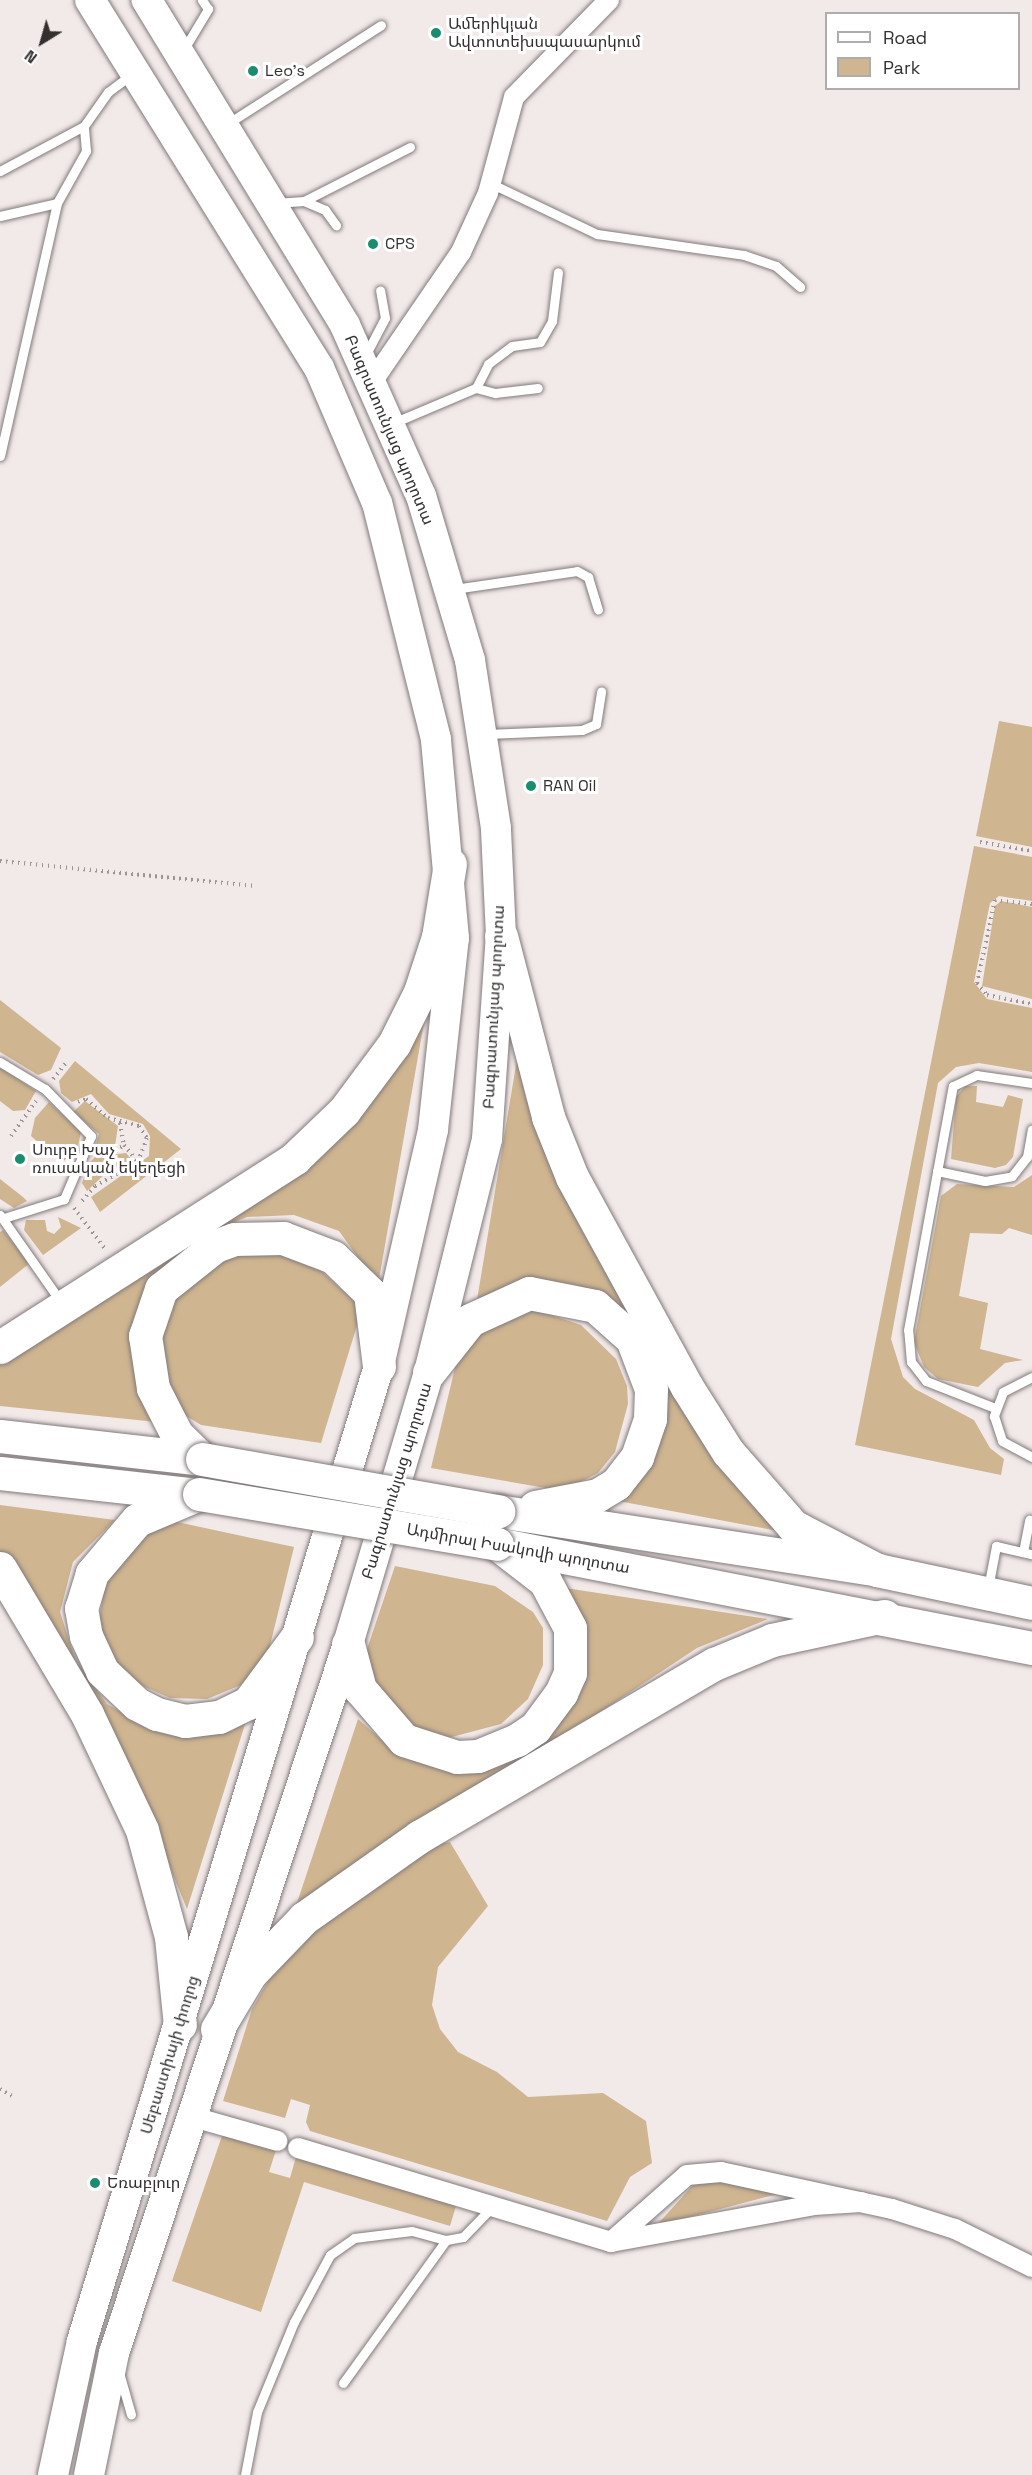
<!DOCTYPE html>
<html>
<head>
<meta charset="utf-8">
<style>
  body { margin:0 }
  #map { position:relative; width:1032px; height:2475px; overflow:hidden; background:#f2e9e9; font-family:"Space Grotesk","Noto Sans Armenian",sans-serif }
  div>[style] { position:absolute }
  .green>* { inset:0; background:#cfb590 }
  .path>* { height:4px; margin-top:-2px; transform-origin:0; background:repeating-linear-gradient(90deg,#9a9494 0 1.5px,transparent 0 6px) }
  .roads { filter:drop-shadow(0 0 2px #817a7a) drop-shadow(0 0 2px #817a7a) }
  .service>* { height:9px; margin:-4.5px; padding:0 4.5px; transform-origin:4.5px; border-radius:4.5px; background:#fff }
  .minor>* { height:20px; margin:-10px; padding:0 10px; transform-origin:10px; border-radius:10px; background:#fff }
  .primary>* { height:30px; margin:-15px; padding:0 15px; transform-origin:15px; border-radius:15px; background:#fff }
  .trunk>* { height:33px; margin:-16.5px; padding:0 16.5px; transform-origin:16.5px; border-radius:16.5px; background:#fff }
  .bridges { filter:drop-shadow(0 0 2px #817a7a) drop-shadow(0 0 2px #817a7a) }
  .trunk-bridge>* { height:33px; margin:-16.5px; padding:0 16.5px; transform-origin:16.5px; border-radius:16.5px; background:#fff }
  .dots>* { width:16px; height:16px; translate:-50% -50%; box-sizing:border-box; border:3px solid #fff; border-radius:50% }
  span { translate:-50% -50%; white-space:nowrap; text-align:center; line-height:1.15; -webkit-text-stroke:6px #fff; paint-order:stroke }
  .poi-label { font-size:16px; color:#343030 }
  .left { translate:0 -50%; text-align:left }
  .street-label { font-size:16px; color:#343030 }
  .legend { position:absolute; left:825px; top:12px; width:195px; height:78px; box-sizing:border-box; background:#fff; border:2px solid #aeacac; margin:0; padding:8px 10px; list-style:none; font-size:18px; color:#343030 }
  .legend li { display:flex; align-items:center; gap:12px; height:30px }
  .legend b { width:30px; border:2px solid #aeacac }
  .north { position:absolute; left:12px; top:12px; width:60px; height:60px; -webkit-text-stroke:4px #fff; paint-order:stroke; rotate:217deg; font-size:16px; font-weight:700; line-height:24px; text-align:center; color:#343030 }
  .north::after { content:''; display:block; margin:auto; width:21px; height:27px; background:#343030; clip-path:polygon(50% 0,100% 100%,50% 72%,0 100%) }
</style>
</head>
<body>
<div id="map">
  <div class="green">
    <i style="clip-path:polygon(999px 721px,1032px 727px,1032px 847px,976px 836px)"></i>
    <i style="clip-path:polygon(974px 846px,1032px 857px,1032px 901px,999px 896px,990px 903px,974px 982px,987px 999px,1032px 1008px,1032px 1072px,979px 1063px,956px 1067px,938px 1083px,891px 1339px,903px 1377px,915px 1389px,974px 1420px,990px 1448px,1004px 1459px,1001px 1475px,855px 1445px)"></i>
    <i style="clip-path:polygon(1001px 901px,1032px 907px,1032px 999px,982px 986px,995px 906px)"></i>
    <i style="clip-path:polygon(0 1000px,61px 1048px,51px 1070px,38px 1075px,0 1052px)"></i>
    <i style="clip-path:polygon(426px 1011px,378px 1285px,339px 1231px,294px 1215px,247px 1217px,225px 1226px,153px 1280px,157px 1422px,0 1406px,0 1359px,366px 1107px,395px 1072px)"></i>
    <i style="clip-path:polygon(521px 1035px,537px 1116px,794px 1534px,613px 1500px,658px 1437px,595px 1294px,576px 1285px,536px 1280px,477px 1300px)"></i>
    <i style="clip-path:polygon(75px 1061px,181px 1149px,100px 1212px,91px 1197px,149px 1156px,150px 1136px,143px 1124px,109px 1114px,91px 1094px,72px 1102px,61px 1093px,59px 1081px)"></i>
    <i style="clip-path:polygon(0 1067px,36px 1091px,25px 1110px,13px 1111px,0 1101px)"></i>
    <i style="clip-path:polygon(965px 1086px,977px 1086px,976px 1102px,1003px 1107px,1008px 1095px,1023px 1099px,1013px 1157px,1006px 1165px,995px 1168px,951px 1159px,956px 1097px)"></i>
    <i style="clip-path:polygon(85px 1101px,118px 1126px,115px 1146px,95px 1148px,99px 1134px,73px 1112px)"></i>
    <i style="clip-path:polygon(49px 1102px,81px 1132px,78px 1146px,62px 1163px,31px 1136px,35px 1118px)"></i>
    <i style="clip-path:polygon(126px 1153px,132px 1160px,110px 1169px,87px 1191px,82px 1183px,89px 1163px,95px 1157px)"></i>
    <i style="clip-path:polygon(1032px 1175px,1032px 1235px,1009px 1228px,1002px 1234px,970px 1233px,959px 1296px,988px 1303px,980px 1349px,1023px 1360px,1005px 1363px,978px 1387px,938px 1379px,924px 1367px,914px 1342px,941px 1196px,957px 1184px,1014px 1187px)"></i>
    <i style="clip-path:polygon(0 1179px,23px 1197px,27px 1201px,14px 1208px,0 1199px)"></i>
    <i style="clip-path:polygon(58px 1217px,81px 1228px,43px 1255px,24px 1230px,26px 1220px,45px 1220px,47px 1231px,54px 1234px,61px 1227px)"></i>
    <i style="clip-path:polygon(3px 1230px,30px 1263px,0 1287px,0 1232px)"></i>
    <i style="clip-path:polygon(256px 1248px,314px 1264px,362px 1309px,321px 1443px,201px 1425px,183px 1414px,164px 1379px,160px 1338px,172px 1299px,199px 1269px)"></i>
    <i style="clip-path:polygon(536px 1310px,581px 1325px,616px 1359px,627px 1386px,628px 1404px,615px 1452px,598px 1473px,563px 1491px,431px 1468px,460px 1347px,507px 1313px)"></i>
    <i style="clip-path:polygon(0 1505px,115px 1520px,73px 1562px,60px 1612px,76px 1662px,107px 1704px,140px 1723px,207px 1734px,232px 1731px,246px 1721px,187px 1909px,131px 1772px,0 1554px)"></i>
    <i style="clip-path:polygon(177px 1522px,294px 1547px,268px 1654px,241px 1685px,207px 1699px,170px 1698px,136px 1683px,111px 1655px,99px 1621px,108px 1567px,158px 1524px)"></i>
    <i style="clip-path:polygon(395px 1566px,495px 1586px,533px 1612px,543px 1628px,543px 1665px,528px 1699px,501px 1724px,448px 1738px,412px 1728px,383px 1706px,364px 1658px)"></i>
    <i style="clip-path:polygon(559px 1587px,768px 1619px,697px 1648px,293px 1915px,358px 1719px,401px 1757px,443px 1770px,470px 1769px,553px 1726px)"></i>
    <i style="clip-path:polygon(450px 1842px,488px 1906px,438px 1967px,432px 2005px,440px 2029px,458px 2052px,497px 2072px,528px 2097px,603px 2093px,646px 2121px,652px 2163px,630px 2177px,607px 2221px,310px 2131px,306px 2122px,310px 2105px,291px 2099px,285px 2118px,223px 2101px,252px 2009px,271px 1976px,305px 1937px,437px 1844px)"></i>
    <i style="clip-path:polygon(223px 2133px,276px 2150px,269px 2172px,290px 2178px,296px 2157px,456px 2206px,450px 2226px,304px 2182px,261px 2312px,172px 2281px)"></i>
    <i style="clip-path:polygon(722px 2180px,781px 2193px,656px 2226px,695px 2183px)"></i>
  </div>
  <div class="path">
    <i style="left:980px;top:842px;width:53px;rotate:9.8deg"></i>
    <i style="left:0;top:861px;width:256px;rotate:5.6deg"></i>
    <i style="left:1032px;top:904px;width:37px;rotate:-174deg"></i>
    <i style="left:995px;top:900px;width:85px;rotate:102.2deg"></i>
    <i style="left:977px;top:983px;width:16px;rotate:50deg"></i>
    <i style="left:987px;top:995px;width:46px;rotate:11.3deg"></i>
    <i style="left:53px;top:1079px;width:21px;rotate:-51deg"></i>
    <i style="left:78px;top:1102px;width:9px;rotate:-21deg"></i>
    <i style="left:86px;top:1099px;width:29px;rotate:41deg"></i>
    <i style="left:108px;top:1118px;width:32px;rotate:14deg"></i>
    <i style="left:139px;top:1126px;width:14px;rotate:56deg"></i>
    <i style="left:147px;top:1138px;width:26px;rotate:111deg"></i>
    <i style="left:138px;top:1162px;width:49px;rotate:150.8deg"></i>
    <i style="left:95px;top:1186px;width:23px;rotate:131deg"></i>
    <i style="left:120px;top:1123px;width:22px;rotate:80deg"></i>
    <i style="left:124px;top:1145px;width:22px;rotate:51deg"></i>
    <i style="left:11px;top:1136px;width:43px;rotate:-54.5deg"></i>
    <i style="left:98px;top:1155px;width:13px"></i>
    <i style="left:111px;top:1155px;width:16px;rotate:-38deg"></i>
    <i style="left:74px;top:1208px;width:53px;rotate:52.7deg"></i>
    <i style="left:0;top:2089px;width:16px;rotate:30deg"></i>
  </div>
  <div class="roads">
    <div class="service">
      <i style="left:184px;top:49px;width:47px;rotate:-59deg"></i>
      <i style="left:208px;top:9px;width:11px;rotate:-124deg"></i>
      <i style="left:227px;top:124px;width:183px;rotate:-32.7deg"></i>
      <i style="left:0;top:171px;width:95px;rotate:-28.2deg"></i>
      <i style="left:490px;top:183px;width:119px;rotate:25.5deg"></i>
      <i style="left:597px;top:234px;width:148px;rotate:8.1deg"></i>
      <i style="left:744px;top:255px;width:34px;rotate:19deg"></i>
      <i style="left:776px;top:266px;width:32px;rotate:41deg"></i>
      <i style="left:304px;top:201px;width:119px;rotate:-27deg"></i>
      <i style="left:275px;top:203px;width:29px;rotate:-4deg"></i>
      <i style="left:304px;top:201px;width:23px;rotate:23deg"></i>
      <i style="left:325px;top:210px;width:19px;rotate:54deg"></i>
      <i style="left:0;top:216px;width:58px;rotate:-12.8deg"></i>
      <i style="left:365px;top:356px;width:43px;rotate:-62.2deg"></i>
      <i style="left:385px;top:318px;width:28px;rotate:-100deg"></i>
      <i style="left:476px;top:388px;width:20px;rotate:15deg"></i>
      <i style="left:495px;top:393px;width:43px;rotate:-6.6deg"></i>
      <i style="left:393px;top:423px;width:90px;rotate:-22.9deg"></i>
      <i style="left:476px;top:388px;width:27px;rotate:-63deg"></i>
      <i style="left:488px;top:364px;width:30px;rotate:-37deg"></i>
      <i style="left:512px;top:346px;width:28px;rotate:-8deg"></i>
      <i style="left:540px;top:342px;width:24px;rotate:-60deg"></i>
      <i style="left:552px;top:321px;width:49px;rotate:-83deg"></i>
      <i style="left:0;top:456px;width:259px;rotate:-77.3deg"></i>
      <i style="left:57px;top:203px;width:60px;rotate:-60.9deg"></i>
      <i style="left:86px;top:151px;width:25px;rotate:-95deg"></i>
      <i style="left:84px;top:126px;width:42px;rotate:-54.8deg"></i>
      <i style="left:108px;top:92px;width:31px;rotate:-37deg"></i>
      <i style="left:454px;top:589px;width:124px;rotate:-8.3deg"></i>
      <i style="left:577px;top:571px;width:13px;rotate:29deg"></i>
      <i style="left:588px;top:577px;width:34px;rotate:73deg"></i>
      <i style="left:487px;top:734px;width:95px;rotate:-2.4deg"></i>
      <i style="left:582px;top:730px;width:15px;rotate:-23deg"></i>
      <i style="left:596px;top:724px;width:33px;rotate:-81deg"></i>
      <i style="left:0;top:1062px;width:52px;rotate:31deg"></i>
      <i style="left:45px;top:1089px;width:66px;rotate:45.6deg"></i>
      <i style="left:91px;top:1136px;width:69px;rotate:113.2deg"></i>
      <i style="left:64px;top:1199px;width:63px;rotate:162.4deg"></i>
      <i style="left:937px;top:1171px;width:49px;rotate:11.8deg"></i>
      <i style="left:985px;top:1181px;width:27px;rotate:-10deg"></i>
      <i style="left:1012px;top:1176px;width:24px;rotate:-52deg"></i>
      <i style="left:1027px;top:1157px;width:28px;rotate:-80deg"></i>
      <i style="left:0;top:1215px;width:106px;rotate:55deg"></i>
      <i style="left:1032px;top:1377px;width:33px;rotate:153deg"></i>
      <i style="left:1003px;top:1392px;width:26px;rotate:111deg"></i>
      <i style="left:994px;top:1416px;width:26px;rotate:72deg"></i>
      <i style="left:1002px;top:1441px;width:34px;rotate:28deg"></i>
      <i style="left:995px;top:1408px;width:74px;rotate:-158.6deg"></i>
      <i style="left:926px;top:1381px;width:24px;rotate:-128deg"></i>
      <i style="left:911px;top:1362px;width:32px;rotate:-95deg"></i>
      <i style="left:908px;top:1330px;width:248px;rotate:-79.6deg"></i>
      <i style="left:953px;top:1086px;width:26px;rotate:-25deg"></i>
      <i style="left:977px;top:1075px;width:56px;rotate:8.3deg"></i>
      <i style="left:1023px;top:1552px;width:33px;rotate:-79deg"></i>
      <i style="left:988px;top:1588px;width:43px;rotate:-79.2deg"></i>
      <i style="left:996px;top:1546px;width:37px;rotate:13deg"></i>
      <i style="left:120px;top:2376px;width:40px;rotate:74deg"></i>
      <i style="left:343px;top:2383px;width:176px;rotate:-54.2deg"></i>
      <i style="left:245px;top:2475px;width:64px;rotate:-79.2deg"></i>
      <i style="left:257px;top:2412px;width:97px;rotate:-67.7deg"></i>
      <i style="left:294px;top:2322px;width:76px;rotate:-61.8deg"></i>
      <i style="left:330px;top:2255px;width:29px;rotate:-35deg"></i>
      <i style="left:354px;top:2238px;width:58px;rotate:-6.9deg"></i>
      <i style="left:412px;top:2231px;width:35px;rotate:15deg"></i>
      <i style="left:446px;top:2240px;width:17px;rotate:-10deg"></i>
      <i style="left:463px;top:2237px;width:42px;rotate:-46deg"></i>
    </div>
    <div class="minor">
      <i style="left:372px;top:382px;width:158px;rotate:-55.6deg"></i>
      <i style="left:461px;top:252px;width:65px;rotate:-65.4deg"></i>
      <i style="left:488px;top:193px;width:99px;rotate:-74.8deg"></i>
      <i style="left:514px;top:97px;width:136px;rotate:-45.6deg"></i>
      <i style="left:190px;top:2116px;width:91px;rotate:15.9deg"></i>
      <i style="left:298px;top:2148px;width:327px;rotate:16.7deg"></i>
      <i style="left:611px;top:2242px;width:206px;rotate:-10.3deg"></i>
      <i style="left:814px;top:2205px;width:47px;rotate:-3.7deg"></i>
      <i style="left:611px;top:2242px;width:101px;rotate:-41.4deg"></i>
      <i style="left:687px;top:2175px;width:34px;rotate:-5deg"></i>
      <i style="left:721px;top:2172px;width:175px;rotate:12.2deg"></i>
      <i style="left:892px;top:2209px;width:66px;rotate:17.6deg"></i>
      <i style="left:955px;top:2229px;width:86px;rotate:26.3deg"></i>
    </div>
    <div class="primary">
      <i style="left:53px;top:2475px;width:137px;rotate:-77.8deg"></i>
      <i style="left:82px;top:2341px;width:1019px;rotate:-73.06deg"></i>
      <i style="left:379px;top:1366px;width:242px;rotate:-77.1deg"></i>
      <i style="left:433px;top:1130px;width:193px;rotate:-83.8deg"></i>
      <i style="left:454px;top:938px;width:200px;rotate:-95.2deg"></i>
      <i style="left:436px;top:739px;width:243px;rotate:-104deg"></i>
      <i style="left:377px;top:503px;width:147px;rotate:-113.2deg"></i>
      <i style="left:319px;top:368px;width:433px;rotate:-121.9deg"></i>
      <i style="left:89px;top:2475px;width:125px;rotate:-78.4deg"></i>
      <i style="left:114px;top:2353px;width:747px;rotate:-71.73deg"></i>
      <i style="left:348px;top:1644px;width:284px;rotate:-73.4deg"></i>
      <i style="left:429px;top:1372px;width:240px;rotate:-76deg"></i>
      <i style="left:487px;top:1139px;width:203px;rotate:-86.1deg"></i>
      <i style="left:501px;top:936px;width:108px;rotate:-92.7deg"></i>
      <i style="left:496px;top:828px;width:170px;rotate:-98.8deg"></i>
      <i style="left:470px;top:660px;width:171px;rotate:-106.6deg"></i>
      <i style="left:421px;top:496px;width:187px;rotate:-114deg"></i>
      <i style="left:345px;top:325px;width:381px;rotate:-121.4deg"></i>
    </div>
    <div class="trunk">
      <i style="left:501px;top:936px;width:187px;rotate:75.4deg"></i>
      <i style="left:548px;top:1117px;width:65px;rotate:68.2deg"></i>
      <i style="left:572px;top:1177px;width:239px;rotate:61.3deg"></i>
      <i style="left:687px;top:1387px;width:77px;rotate:57.8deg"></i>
      <i style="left:728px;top:1452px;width:98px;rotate:48.7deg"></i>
      <i style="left:793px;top:1526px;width:95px;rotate:27.6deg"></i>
      <i style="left:0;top:1347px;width:350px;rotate:-32.6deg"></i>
      <i style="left:295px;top:1158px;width:68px;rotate:-43.8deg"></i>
      <i style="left:344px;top:1111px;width:84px;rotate:-53.3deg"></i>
      <i style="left:394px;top:1044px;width:58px;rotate:-63.4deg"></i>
      <i style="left:420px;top:992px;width:58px;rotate:-71.9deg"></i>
      <i style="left:438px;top:937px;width:74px;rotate:-80.7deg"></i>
      <i style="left:429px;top:1372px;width:66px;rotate:-51.7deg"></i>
      <i style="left:470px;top:1320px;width:65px;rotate:-24.6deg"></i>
      <i style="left:529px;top:1293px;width:67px;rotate:11.1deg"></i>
      <i style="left:595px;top:1306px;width:50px;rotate:41.7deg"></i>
      <i style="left:632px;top:1339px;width:53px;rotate:69.2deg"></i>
      <i style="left:651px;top:1389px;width:30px;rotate:92deg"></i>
      <i style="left:650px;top:1419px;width:40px;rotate:108.9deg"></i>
      <i style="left:637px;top:1457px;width:34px;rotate:128deg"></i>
      <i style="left:616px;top:1484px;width:21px;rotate:149deg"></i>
      <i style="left:598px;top:1495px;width:64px;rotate:169.2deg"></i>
      <i style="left:0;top:1436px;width:203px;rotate:6.5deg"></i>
      <i style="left:202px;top:1459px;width:35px;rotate:-136deg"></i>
      <i style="left:177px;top:1435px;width:53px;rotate:-117.1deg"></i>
      <i style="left:153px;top:1388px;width:53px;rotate:-98.7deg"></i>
      <i style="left:145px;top:1336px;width:50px;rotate:-71.2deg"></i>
      <i style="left:161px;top:1289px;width:69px;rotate:-38.5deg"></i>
      <i style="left:215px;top:1246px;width:20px;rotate:-20deg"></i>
      <i style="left:234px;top:1239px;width:49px;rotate:-1.2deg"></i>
      <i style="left:283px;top:1238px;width:53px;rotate:20.8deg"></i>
      <i style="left:333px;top:1257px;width:52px;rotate:44.2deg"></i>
      <i style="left:370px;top:1293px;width:74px;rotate:83deg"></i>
      <i style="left:0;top:1473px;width:192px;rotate:6.3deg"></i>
      <i style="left:199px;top:1494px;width:67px;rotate:157.2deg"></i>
      <i style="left:137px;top:1520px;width:70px;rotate:130.3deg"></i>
      <i style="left:92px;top:1573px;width:37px;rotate:107deg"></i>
      <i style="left:81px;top:1608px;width:28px;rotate:80deg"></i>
      <i style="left:86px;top:1636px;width:38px;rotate:65deg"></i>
      <i style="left:102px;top:1671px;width:48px;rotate:43.3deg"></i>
      <i style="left:137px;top:1704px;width:22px;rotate:27deg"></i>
      <i style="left:157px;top:1714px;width:29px;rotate:14deg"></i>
      <i style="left:185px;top:1721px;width:34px;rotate:-7deg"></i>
      <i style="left:219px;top:1717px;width:32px;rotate:-26deg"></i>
      <i style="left:248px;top:1703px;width:82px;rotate:-53.4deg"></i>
      <i style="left:498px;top:1511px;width:384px;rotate:8.8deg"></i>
      <i style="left:877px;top:1570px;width:158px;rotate:12deg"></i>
      <i style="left:497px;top:1544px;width:545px;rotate:11deg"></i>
      <i style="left:0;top:1568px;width:170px;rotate:59.2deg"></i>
      <i style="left:87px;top:1714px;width:128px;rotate:64.6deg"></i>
      <i style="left:142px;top:1830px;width:111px;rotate:74.8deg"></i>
      <i style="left:171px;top:1937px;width:88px;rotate:84.2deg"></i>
      <i style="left:348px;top:1644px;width:47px;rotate:75.1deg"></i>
      <i style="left:360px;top:1689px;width:67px;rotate:49.2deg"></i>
      <i style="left:404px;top:1740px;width:56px;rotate:17.8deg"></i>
      <i style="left:457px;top:1757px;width:21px;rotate:-3deg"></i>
      <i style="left:478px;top:1756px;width:42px;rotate:-22.3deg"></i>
      <i style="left:517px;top:1740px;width:22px;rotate:-34deg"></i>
      <i style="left:535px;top:1728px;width:44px;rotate:-53.4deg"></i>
      <i style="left:561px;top:1693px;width:22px;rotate:-66deg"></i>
      <i style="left:570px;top:1673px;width:45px;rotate:-90deg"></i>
      <i style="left:570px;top:1628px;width:53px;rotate:-118deg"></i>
      <i style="left:545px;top:1581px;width:56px;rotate:-142.3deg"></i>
      <i style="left:217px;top:2029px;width:64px;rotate:-59deg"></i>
      <i style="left:250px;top:1974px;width:78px;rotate:-46deg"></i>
      <i style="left:304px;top:1918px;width:141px;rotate:-35.2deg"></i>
      <i style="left:419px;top:1837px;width:342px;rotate:-30.4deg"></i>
      <i style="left:714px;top:1664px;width:63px;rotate:-22.5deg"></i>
      <i style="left:772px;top:1640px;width:115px;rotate:-12.1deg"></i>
    </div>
  </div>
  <div class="bridges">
    <div class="trunk-bridge">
      <i style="left:202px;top:1459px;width:301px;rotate:10deg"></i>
      <i style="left:199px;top:1494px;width:302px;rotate:9.5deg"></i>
    </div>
  </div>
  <div class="dots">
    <i style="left:436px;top:33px;background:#198d6e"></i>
    <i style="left:253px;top:71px;background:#198d6e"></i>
    <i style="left:373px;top:244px;background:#198d6e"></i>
    <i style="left:531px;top:786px;background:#198d6e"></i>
    <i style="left:20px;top:1159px;background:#198d6e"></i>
    <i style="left:95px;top:2183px;background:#198d6e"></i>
  </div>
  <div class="poi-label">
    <span class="left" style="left:448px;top:33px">Ամերիկյան<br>Ավտոտեխսպասարկում</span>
    <span class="left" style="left:265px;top:71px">Leo's</span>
    <span class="left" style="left:385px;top:244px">CPS</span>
    <span class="left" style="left:543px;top:786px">RAN Oil</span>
    <span class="left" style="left:32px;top:1159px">Սուրբ Խաչ<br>ռուսական եկեղեցի</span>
    <span class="left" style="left:107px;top:2183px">Եռաբլուր</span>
  </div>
  <div class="street-label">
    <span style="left:389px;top:430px;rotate:67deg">Բագրատունյաց պողոտա</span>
    <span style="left:494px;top:1007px;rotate:-87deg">Բագրատունյաց պողոտա</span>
    <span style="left:397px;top:1481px;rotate:-73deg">Բագրատունյաց պողոտա</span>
    <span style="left:518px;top:1549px;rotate:10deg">Ադմիրալ Իսակովի պողոտա</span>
    <span style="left:170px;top:2055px;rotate:-73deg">Սեբաստիայի փողոց</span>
  </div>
  <ul class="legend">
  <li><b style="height:8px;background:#fff"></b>Road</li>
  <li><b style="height:16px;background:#cfb590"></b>Park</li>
  </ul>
  <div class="north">N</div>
</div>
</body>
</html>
